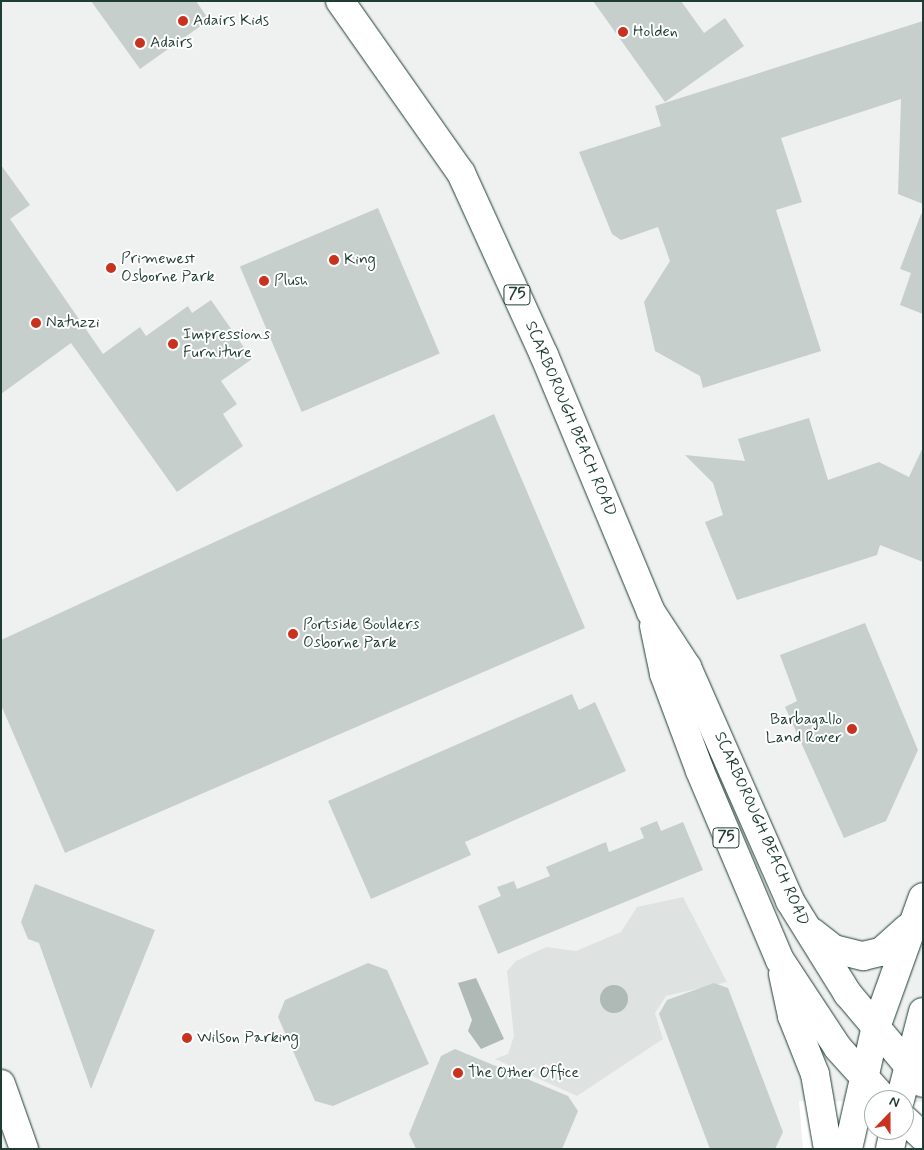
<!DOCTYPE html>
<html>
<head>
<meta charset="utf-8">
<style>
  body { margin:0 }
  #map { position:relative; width:924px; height:1150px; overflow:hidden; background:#fff; font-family:Mynerve,sans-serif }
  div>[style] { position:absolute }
  .built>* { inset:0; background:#eef1f0 }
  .green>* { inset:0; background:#dee3e2 }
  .water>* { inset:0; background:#afbab7 }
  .round { border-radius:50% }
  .building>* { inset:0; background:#c7cfcc; transform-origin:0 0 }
  .roads { filter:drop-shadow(0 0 1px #1f3d34) drop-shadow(0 0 1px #1f3d34) }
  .minor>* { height:28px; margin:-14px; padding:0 14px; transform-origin:14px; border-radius:14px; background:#fff }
  .major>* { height:28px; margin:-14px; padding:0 14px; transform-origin:14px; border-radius:14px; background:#fff }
  .dots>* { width:14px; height:14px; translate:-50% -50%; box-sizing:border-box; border:2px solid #fff; border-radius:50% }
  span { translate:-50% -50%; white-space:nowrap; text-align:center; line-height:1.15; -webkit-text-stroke:4px #fff; paint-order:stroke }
  .shield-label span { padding:1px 4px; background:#fff; border:1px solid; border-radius:4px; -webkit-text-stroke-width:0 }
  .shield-label { font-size:15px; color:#1f3d34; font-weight:700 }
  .poi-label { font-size:16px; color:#1f3d34 }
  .left { translate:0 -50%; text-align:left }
  .right { translate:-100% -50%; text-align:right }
  .street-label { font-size:16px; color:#1f3d34 }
  .frame { position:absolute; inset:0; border:2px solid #1f3d34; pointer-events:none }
  .north { position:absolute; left:864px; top:1090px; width:50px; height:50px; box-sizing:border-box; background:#fff; border:1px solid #a5b1ae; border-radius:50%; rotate:22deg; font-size:14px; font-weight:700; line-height:20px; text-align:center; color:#1f3d34 }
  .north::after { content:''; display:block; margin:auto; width:18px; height:22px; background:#c8321e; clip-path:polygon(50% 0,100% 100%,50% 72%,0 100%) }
</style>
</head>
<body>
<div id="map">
  <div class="built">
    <i style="clip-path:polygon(1px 1px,923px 1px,923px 1102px,799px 1101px,803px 1149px,1px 1149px)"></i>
  </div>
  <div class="green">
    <i style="clip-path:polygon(683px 897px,727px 982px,666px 996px,655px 1013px,663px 1039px,577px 1096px,495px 1059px,508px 1054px,514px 1036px,507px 971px,516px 961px,546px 947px,576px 951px,621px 932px,637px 907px)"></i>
  </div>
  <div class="water">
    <i style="clip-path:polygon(476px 978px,504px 1039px,481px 1049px,468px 1031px,472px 1020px,458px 983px)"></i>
    <i class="round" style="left:600px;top:985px;width:28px;height:28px"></i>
  </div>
  <div class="building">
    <i style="clip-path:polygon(91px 1px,196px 1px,209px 20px,140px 69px)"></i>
    <i style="clip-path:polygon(593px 1px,681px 1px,704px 33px,725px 18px,744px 46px,665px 102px)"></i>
    <i style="clip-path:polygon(923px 21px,923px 204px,898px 194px,901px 99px,781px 138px,802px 202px,776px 210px,821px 351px,703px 388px,700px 376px,655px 351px,644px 302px,670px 261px,658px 227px,621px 240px,612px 234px,579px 152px,661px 126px,655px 106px)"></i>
    <i style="clip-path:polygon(1px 165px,30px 205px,10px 219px,103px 354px,140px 327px,146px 336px,188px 306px,192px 313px,211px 300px,252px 359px,221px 381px,237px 404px,223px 414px,243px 446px,177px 492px,71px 343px,1px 394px)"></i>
    <i style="left:378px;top:208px;width:158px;height:150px;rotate:67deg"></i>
    <i style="clip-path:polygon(921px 214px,923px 215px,923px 314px,900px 305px,911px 273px,900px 269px)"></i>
    <i style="clip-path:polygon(494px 414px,585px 628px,65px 853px,1px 705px,1px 640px)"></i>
    <i style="clip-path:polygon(809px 418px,828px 480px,879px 462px,909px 477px,923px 447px,923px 562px,880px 545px,877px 555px,737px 600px,705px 522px,723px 515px,713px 483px,685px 455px,745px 461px,738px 439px)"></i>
    <i style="clip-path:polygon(865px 623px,918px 750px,886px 821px,844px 838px,785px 707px,797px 701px,780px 655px)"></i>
    <i style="clip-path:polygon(572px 694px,579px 710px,595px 702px,626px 771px,465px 842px,471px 855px,371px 899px,328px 801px)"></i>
    <i style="clip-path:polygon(657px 821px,661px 831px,683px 822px,703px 870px,498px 954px,478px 906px,501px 896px,497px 887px,514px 881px,517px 889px,550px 876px,546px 867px,606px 842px,609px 852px,644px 838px,640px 828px)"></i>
    <i style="clip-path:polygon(35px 884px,155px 930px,91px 1089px,39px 943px,28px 939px,21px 922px)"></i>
    <i style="clip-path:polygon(368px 963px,387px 970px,429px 1064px,333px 1106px,315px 1101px,278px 1017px,285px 1000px)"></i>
    <i style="clip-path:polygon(714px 983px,728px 988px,783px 1132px,775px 1149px,710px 1149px,659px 1014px,667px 1000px)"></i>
    <i style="clip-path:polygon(455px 1049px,568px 1096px,578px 1111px,562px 1149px,416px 1149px,409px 1134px,441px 1056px)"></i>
  </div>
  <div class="roads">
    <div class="minor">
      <i style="left:1px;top:1084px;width:69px;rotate:70.5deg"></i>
    </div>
    <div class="major">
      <i style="left:340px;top:1px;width:210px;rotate:54.9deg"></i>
      <i style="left:461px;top:173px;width:200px;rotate:65.5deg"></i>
      <i style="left:544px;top:355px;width:278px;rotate:67.4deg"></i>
      <i style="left:651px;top:612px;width:66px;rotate:56.8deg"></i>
      <i style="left:687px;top:667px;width:256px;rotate:66.2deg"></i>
      <i style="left:790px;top:901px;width:110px;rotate:58.1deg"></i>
      <i style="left:848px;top:994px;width:116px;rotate:49.9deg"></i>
      <i style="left:654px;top:626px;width:49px;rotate:78.2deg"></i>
      <i style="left:664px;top:674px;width:103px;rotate:69.6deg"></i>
      <i style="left:700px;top:771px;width:205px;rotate:67.1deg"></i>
      <i style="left:780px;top:960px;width:105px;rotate:56.6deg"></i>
      <i style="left:838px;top:1048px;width:70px;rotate:47.9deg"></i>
      <i style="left:812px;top:932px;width:28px;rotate:38deg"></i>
      <i style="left:834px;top:949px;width:30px;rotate:14deg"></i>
      <i style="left:863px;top:956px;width:18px;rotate:-13deg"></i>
      <i style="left:881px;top:952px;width:36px;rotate:-42deg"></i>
      <i style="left:783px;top:974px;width:43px;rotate:77.9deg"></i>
      <i style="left:792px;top:1016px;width:62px;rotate:68.4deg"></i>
      <i style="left:815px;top:1074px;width:76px;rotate:80.2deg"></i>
      <i style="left:900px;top:1100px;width:91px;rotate:-75.4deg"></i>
      <i style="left:904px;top:1119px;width:26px;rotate:43deg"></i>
      <i style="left:848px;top:1149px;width:122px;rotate:-77.2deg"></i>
      <i style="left:875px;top:1030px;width:141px;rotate:-70.2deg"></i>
      <i style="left:890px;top:1149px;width:19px;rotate:-78deg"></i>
    </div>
  </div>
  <div class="dots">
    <i style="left:183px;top:21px;background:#c8321e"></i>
    <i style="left:623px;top:32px;background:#c8321e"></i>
    <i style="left:140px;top:43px;background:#c8321e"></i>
    <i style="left:334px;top:260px;background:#c8321e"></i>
    <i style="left:111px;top:268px;background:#c8321e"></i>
    <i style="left:264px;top:281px;background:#c8321e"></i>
    <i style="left:36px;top:323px;background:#c8321e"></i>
    <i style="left:173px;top:344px;background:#c8321e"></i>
    <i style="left:293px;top:634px;background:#c8321e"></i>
    <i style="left:852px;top:729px;background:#c8321e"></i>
    <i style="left:187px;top:1038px;background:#c8321e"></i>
    <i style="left:458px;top:1073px;background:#c8321e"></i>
  </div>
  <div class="shield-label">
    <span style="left:517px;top:295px">75</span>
    <span style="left:726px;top:838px">75</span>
  </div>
  <div class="poi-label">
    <span class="left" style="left:193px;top:21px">Adairs Kids</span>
    <span class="left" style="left:633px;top:32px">Holden</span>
    <span class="left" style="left:150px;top:43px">Adairs</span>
    <span class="left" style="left:121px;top:268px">Primewest<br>Osborne Park</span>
    <span class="left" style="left:344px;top:260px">King</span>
    <span class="left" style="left:274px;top:281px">Plush</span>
    <span class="left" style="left:46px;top:323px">Natuzzi</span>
    <span class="left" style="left:183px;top:344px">Impressions<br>Furniture</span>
    <span class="left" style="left:303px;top:634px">Portside Boulders<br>Osborne Park</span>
    <span class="right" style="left:842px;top:729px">Barbagallo<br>Land Rover</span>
    <span class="left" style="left:197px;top:1038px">Wilson Parking</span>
    <span class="left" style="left:468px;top:1073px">The Other Office</span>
  </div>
  <div class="street-label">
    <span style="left:570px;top:419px;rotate:67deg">SCARBOROUGH BEACH ROAD</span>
    <span style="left:761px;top:829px;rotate:66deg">SCARBOROUGH BEACH ROAD</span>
  </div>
  <div class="frame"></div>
  <div class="north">N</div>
</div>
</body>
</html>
